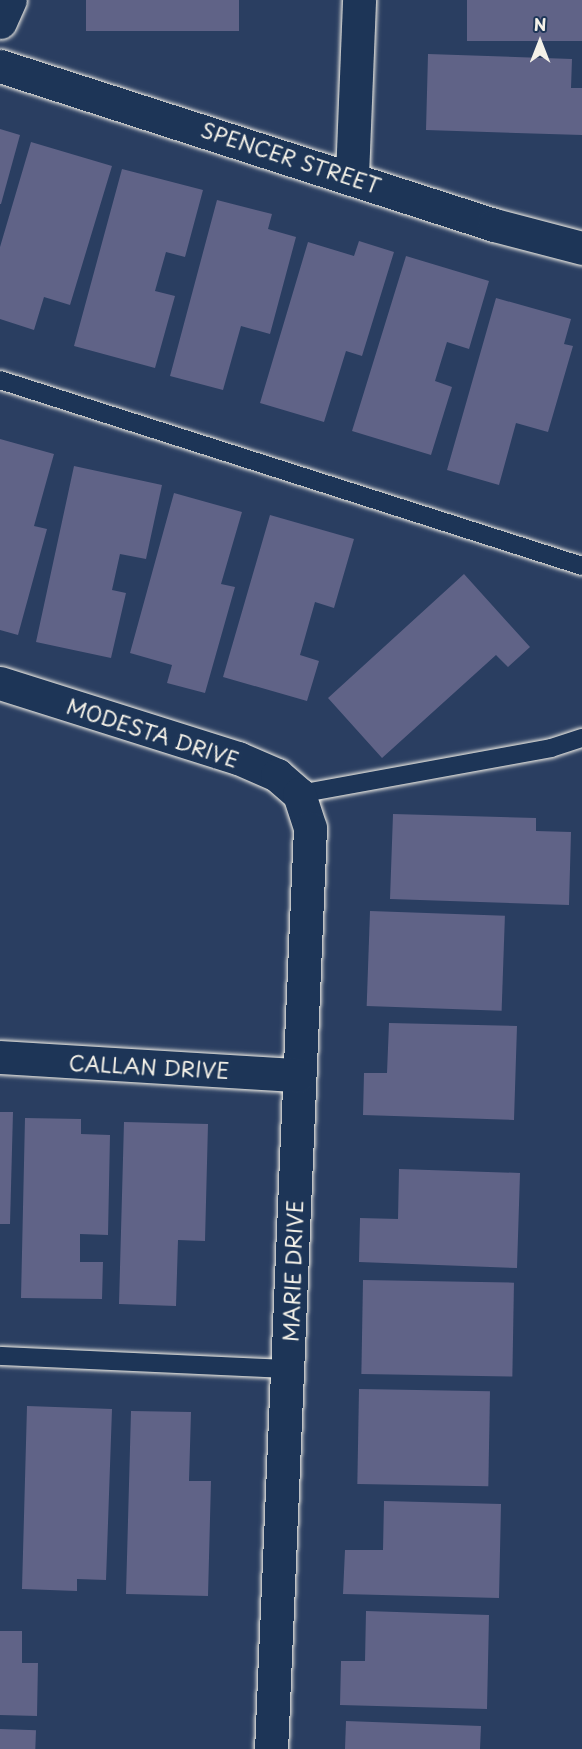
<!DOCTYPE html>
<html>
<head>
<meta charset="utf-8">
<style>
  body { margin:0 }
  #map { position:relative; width:582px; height:1749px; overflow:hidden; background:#2a3e61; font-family:"Playpen Sans",sans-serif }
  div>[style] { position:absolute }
  .building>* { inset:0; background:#606387; transform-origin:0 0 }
  .roads { filter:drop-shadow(0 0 2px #f4f1e8) drop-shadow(0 0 2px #f4f1e8) }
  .service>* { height:18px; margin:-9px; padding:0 9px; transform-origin:9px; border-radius:9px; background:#1d3557 }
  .minor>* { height:33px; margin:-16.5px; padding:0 16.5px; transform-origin:16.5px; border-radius:16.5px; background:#1d3557 }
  span { translate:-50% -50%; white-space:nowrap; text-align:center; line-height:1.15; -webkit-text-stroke:6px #1d3557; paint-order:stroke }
  .street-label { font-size:21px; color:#f4f1e8 }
  .north { position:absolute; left:510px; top:12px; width:60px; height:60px; -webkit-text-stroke:4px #1d3557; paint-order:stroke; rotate:0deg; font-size:16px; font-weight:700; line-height:24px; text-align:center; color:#f4f1e8 }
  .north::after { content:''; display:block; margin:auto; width:21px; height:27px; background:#f4f1e8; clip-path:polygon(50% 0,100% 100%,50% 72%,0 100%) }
</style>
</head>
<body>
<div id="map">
  <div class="building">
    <i style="left:86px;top:0;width:153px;height:31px"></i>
    <i style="left:467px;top:0;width:115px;height:41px"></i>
    <i style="clip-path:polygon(428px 54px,572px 59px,571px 88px,582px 88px,582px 135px,426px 130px)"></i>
    <i style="clip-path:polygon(0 129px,20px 135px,1px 204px,0 204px)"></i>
    <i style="clip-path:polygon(31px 142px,112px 166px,70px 305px,44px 297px,34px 330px,0 319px,0 247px)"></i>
    <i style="clip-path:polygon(122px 169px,203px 190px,185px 257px,166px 252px,155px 291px,175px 296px,155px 368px,74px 346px)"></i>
    <i style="clip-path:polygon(217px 200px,272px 214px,268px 229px,296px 237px,270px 334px,241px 326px,223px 390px,170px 376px)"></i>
    <i style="clip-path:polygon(359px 241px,394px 252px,362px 356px,346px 351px,324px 422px,260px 403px,308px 242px,354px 256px)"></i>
    <i style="clip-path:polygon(406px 256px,489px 281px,469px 349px,447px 342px,435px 381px,452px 387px,431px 455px,352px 431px)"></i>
    <i style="clip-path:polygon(496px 298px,571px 319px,564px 344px,573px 346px,548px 432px,516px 423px,499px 485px,447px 470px)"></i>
    <i style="clip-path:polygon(0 439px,54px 454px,34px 526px,47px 529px,18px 635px,0 630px)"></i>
    <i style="clip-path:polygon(74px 466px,162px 485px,146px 559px,120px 554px,112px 590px,126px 593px,111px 658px,36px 642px)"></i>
    <i style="clip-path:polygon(174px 493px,242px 512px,221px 584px,235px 587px,205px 693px,167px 683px,172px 665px,130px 653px)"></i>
    <i style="clip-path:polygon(270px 515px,354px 539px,334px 608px,315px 602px,300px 655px,319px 661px,307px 701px,223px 677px)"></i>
    <i style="clip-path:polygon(464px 574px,530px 647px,508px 667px,496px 655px,382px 758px,328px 698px)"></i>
    <i style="clip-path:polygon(393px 814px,536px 818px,536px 831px,571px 832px,569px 905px,390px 899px)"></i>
    <i style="left:370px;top:911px;width:135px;height:95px;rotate:2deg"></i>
    <i style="clip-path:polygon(389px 1023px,517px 1026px,514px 1120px,363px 1115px,364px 1073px,387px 1073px)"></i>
    <i style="clip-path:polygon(0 1112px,13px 1112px,10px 1224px,0 1224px)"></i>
    <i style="clip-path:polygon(25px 1118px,81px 1119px,81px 1134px,110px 1135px,108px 1235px,80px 1234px,80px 1262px,103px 1262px,102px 1299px,21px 1298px)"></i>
    <i style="clip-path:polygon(124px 1122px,208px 1124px,205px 1241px,178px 1240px,176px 1306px,119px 1304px)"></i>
    <i style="clip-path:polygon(399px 1169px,520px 1173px,517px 1268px,359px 1262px,360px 1218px,398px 1219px)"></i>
    <i style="left:363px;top:1280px;width:151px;height:94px;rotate:1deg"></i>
    <i style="left:359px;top:1389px;width:131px;height:95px;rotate:1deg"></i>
    <i style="clip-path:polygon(27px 1406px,112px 1409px,106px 1580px,77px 1579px,77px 1591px,22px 1589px)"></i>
    <i style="clip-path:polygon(131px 1411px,191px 1412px,189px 1481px,211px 1481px,208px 1596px,126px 1594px)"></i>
    <i style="clip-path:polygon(384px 1501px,501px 1504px,499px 1598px,343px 1594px,345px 1550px,383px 1550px)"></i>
    <i style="clip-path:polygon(366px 1611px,489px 1615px,487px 1709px,340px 1705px,341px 1661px,365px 1661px)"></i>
    <i style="clip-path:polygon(0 1631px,22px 1631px,22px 1663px,38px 1663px,37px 1716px,0 1715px)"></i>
    <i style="clip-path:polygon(346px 1721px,481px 1726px,480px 1749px,345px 1749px)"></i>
    <i style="left:0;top:1729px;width:36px;height:20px;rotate:2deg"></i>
  </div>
  <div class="roads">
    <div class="service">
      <i style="left:0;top:380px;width:611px;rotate:17.72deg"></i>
      <i style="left:299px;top:794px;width:256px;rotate:-10.3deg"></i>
      <i style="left:551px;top:748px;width:33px;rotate:-18deg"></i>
      <i style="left:0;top:1356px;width:289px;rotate:2.6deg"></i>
    </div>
    <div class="minor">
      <i style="left:0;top:22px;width:24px;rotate:-66deg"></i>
      <i style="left:0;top:66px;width:519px;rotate:17.84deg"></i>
      <i style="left:494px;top:225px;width:91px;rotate:14.6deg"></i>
      <i style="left:352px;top:176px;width:176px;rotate:-87.7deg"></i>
      <i style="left:0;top:683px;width:250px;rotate:17.5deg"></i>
      <i style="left:238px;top:758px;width:43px;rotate:23.6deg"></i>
      <i style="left:277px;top:775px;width:29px;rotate:41deg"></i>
      <i style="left:299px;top:794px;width:36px;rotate:72deg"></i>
      <i style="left:310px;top:828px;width:922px;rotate:92.42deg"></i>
      <i style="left:0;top:1057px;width:299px;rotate:3.5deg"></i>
    </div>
  </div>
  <div class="street-label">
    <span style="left:291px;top:157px;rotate:18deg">SPENCER STREET</span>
    <span style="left:153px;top:732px;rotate:18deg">MODESTA DRIVE</span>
    <span style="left:149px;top:1066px;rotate:3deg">CALLAN DRIVE</span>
    <span style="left:292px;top:1271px;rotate:-88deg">MARIE DRIVE</span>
  </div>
  <div class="north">N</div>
</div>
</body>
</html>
